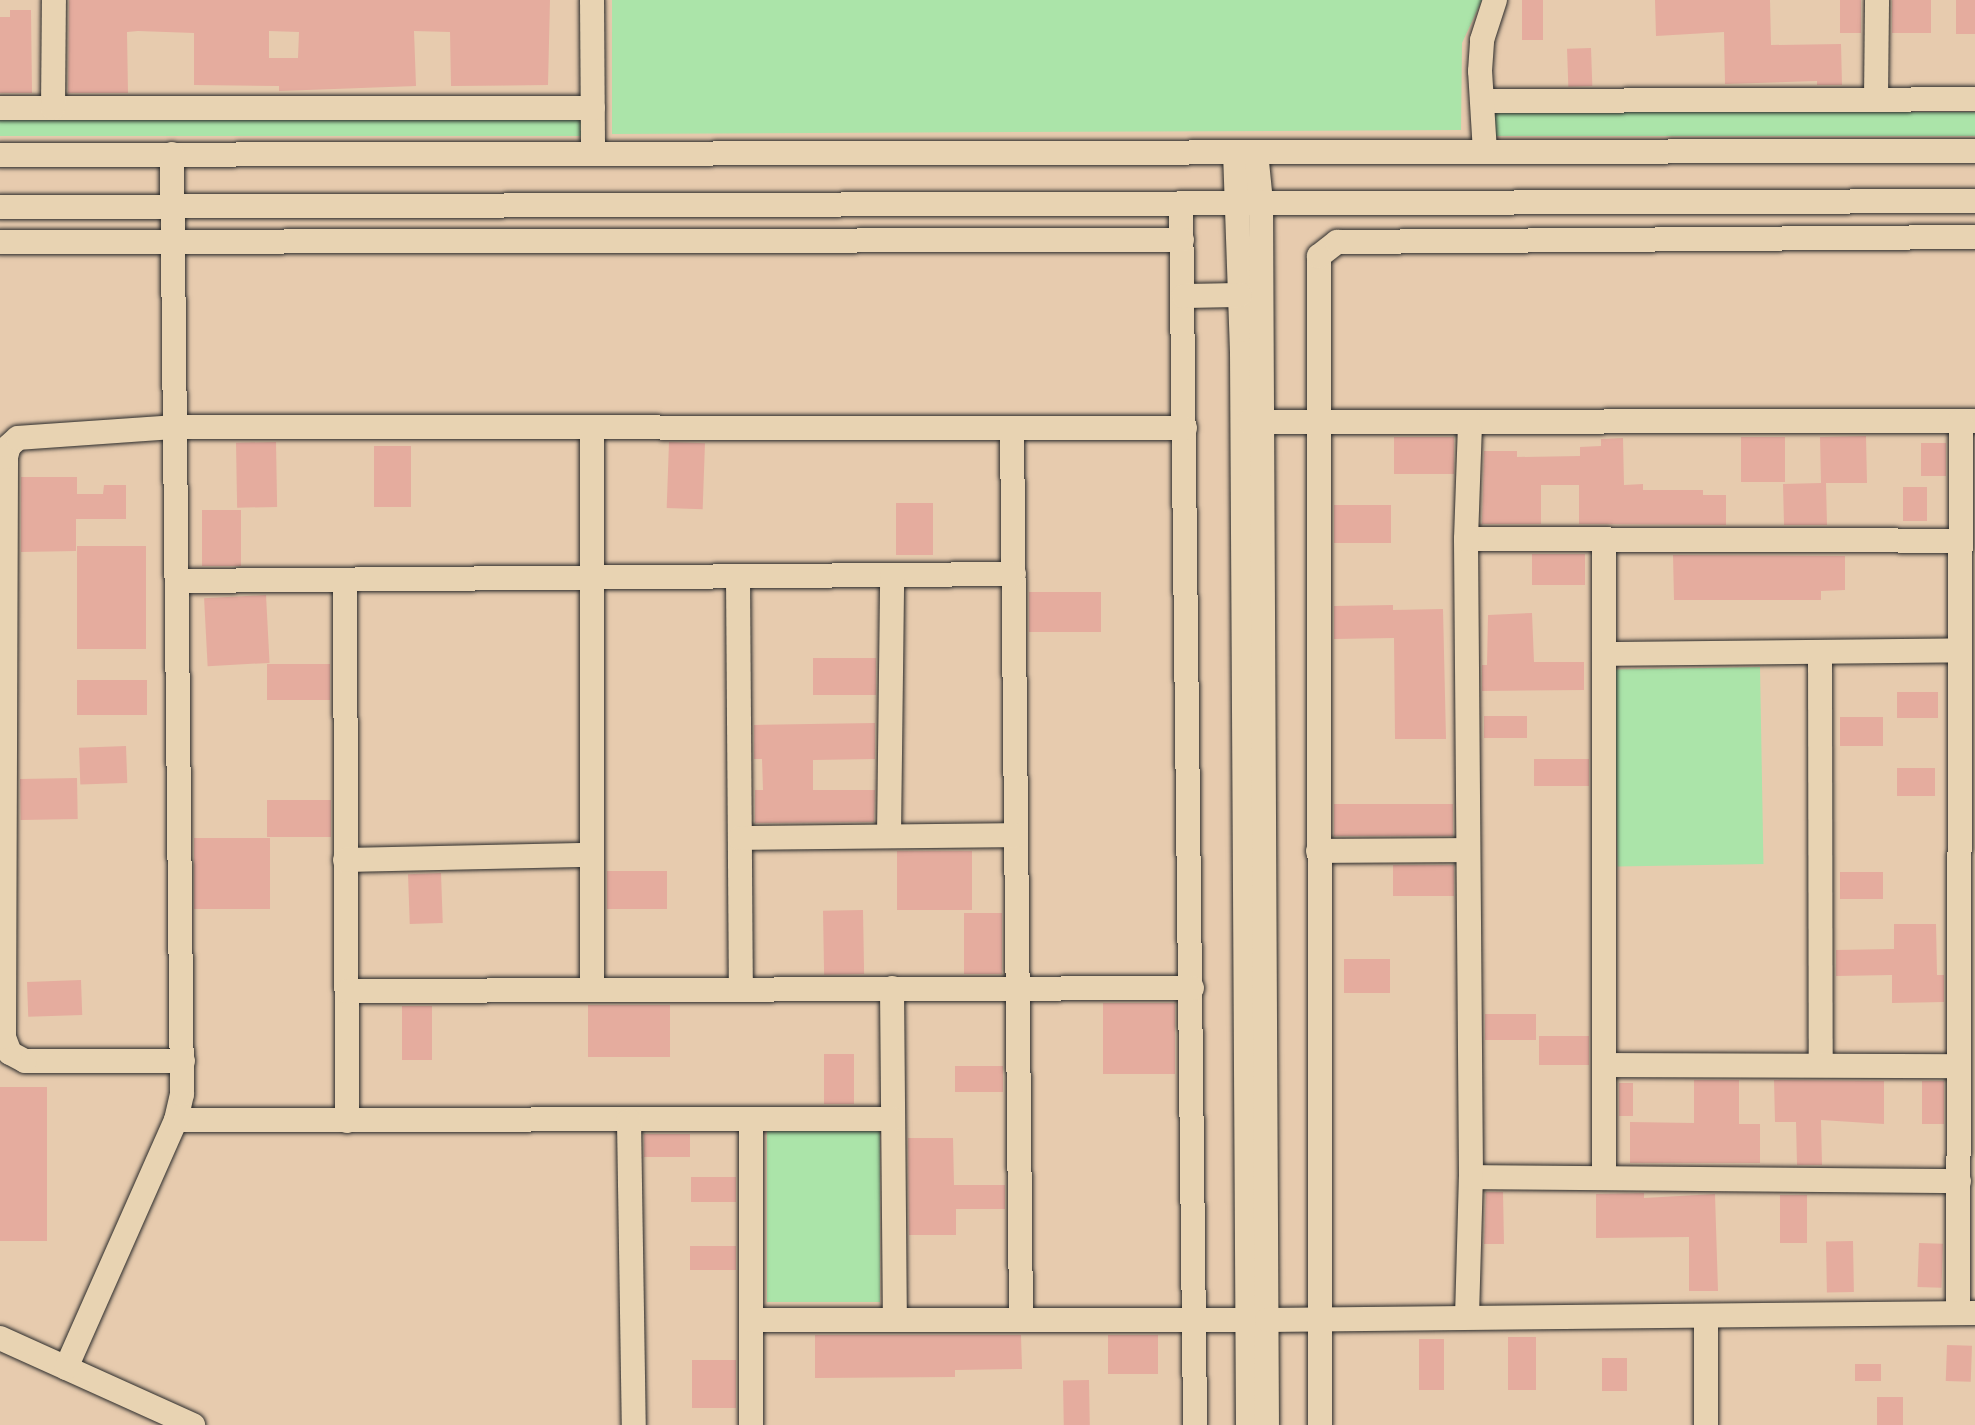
<!DOCTYPE html>
<html>
<head>
<meta charset="utf-8">
<style>
  body { margin:0 }
  #map { position:relative; width:1975px; height:1425px; overflow:hidden; background:#e7cbae; font-family:Itim,sans-serif }
  div>[style] { position:absolute }
  .green>* { inset:0; background:#abe4a9; transform-origin:0 0 }
  .building>* { inset:0; background:#e5ac9e; transform-origin:0 0 }
  .roads { filter:drop-shadow(0 0 2px #2b2b2b) drop-shadow(0 0 2px #2b2b2b) }
  .minor>* { height:24px; margin:-12px; padding:0 12px; transform-origin:12px; border-radius:12px; background:#e8d3b2 }
  span { translate:-50% -50%; white-space:nowrap; text-align:center; line-height:1.15; -webkit-text-stroke:7px #e8d3b2; paint-order:stroke }
</style>
</head>
<body>
<div id="map">
  <div class="green">
    <i style="clip-path:polygon(612px 0,1482px 0,1462px 43px,1461px 130px,612px 134px)"></i>
    <i style="left:1495px;top:112px;width:480px;height:24px"></i>
    <i style="left:0;top:117px;width:582px;height:19px"></i>
    <i style="left:1760px;top:667px;width:197px;height:146px;rotate:89deg"></i>
    <i style="left:880px;top:1130px;width:172px;height:113px;rotate:90deg"></i>
  </div>
  <div class="building">
    <i style="clip-path:polygon(evenodd,69px 0,550px 0,548px 85px,451px 86px,450px 32px,414px 31px,416px 86px,279px 91px,279px 86px,194px 85px,194px 33px,138px 31px,127px 32px,128px 93px,68px 93px,69px 0,269px 31px,299px 32px,298px 58px,269px 58px,269px 31px)"></i>
    <i style="left:1522px;top:0;width:21px;height:40px"></i>
    <i style="clip-path:polygon(1655px 0,1770px 0,1771px 45px,1841px 44px,1842px 85px,1817px 85px,1817px 81px,1725px 84px,1724px 32px,1656px 36px)"></i>
    <i style="left:1840px;top:0;width:21px;height:33px"></i>
    <i style="left:1892px;top:0;width:39px;height:33px"></i>
    <i style="left:1956px;top:0;width:19px;height:34px"></i>
    <i style="clip-path:polygon(10px 10px,31px 10px,32px 93px,0 93px,0 17px,10px 17px)"></i>
    <i style="left:1591px;top:48px;width:38px;height:24px;rotate:88deg"></i>
    <i style="clip-path:polygon(1866px 436px,1867px 483px,1826px 483px,1827px 525px,1784px 525px,1783px 484px,1821px 483px,1820px 437px)"></i>
    <i style="left:1394px;top:437px;width:60px;height:37px"></i>
    <i style="left:1741px;top:437px;width:44px;height:45px"></i>
    <i style="clip-path:polygon(1623px 438px,1624px 485px,1643px 484px,1643px 490px,1703px 490px,1703px 495px,1726px 495px,1726px 525px,1579px 524px,1579px 485px,1541px 485px,1541px 524px,1482px 524px,1484px 451px,1517px 451px,1517px 457px,1580px 456px,1580px 447px,1601px 446px,1601px 439px)"></i>
    <i style="left:276px;top:442px;width:65px;height:40px;rotate:89deg"></i>
    <i style="left:669px;top:442px;width:36px;height:66px;rotate:2deg"></i>
    <i style="left:1921px;top:443px;width:25px;height:33px"></i>
    <i style="left:374px;top:446px;width:37px;height:61px"></i>
    <i style="clip-path:polygon(21px 477px,77px 477px,77px 494px,103px 494px,104px 485px,126px 485px,126px 519px,76px 519px,76px 551px,21px 552px)"></i>
    <i style="left:1903px;top:487px;width:24px;height:34px"></i>
    <i style="left:896px;top:503px;width:37px;height:52px"></i>
    <i style="left:1391px;top:505px;width:38px;height:57px;rotate:90deg"></i>
    <i style="left:202px;top:510px;width:39px;height:56px"></i>
    <i style="left:77px;top:546px;width:69px;height:103px"></i>
    <i style="left:1532px;top:554px;width:53px;height:31px"></i>
    <i style="clip-path:polygon(1673px 555px,1845px 556px,1845px 590px,1821px 591px,1821px 600px,1674px 600px)"></i>
    <i style="left:1029px;top:592px;width:72px;height:40px"></i>
    <i style="left:266px;top:595px;width:68px;height:62px;rotate:87deg"></i>
    <i style="clip-path:polygon(1393px 605px,1393px 610px,1443px 609px,1446px 739px,1395px 739px,1394px 638px,1334px 639px,1334px 606px)"></i>
    <i style="clip-path:polygon(1532px 613px,1534px 662px,1584px 662px,1584px 690px,1482px 691px,1482px 665px,1487px 665px,1488px 615px)"></i>
    <i style="left:876px;top:658px;width:37px;height:63px;rotate:90deg"></i>
    <i style="left:330px;top:664px;width:36px;height:63px;rotate:90deg"></i>
    <i style="left:77px;top:680px;width:70px;height:35px"></i>
    <i style="left:1897px;top:692px;width:41px;height:26px"></i>
    <i style="left:1527px;top:716px;width:22px;height:43px;rotate:90deg"></i>
    <i style="left:1883px;top:717px;width:29px;height:43px;rotate:90deg"></i>
    <i style="clip-path:polygon(875px 723px,875px 759px,813px 760px,813px 790px,875px 790px,874px 822px,755px 823px,755px 790px,763px 790px,762px 759px,754px 759px,754px 725px)"></i>
    <i style="left:126px;top:746px;width:37px;height:47px;rotate:88deg"></i>
    <i style="left:1534px;top:759px;width:55px;height:27px"></i>
    <i style="left:1897px;top:768px;width:38px;height:28px"></i>
    <i style="left:77px;top:778px;width:41px;height:57px;rotate:89deg"></i>
    <i style="left:331px;top:800px;width:37px;height:64px;rotate:90deg"></i>
    <i style="left:1334px;top:804px;width:119px;height:32px"></i>
    <i style="left:194px;top:838px;width:76px;height:71px"></i>
    <i style="left:897px;top:851px;width:75px;height:59px"></i>
    <i style="left:1454px;top:865px;width:31px;height:61px;rotate:90deg"></i>
    <i style="left:607px;top:871px;width:60px;height:38px"></i>
    <i style="left:1840px;top:872px;width:43px;height:27px"></i>
    <i style="left:441px;top:873px;width:50px;height:33px;rotate:88deg"></i>
    <i style="left:863px;top:910px;width:64px;height:40px;rotate:89deg"></i>
    <i style="left:1002px;top:913px;width:61px;height:38px;rotate:90deg"></i>
    <i style="clip-path:polygon(1894px 924px,1936px 924px,1937px 975px,1944px 975px,1944px 1002px,1892px 1003px,1892px 975px,1836px 976px,1836px 950px,1894px 949px)"></i>
    <i style="left:1344px;top:959px;width:46px;height:34px"></i>
    <i style="left:81px;top:980px;width:35px;height:54px;rotate:88deg"></i>
    <i style="left:1103px;top:1003px;width:72px;height:71px"></i>
    <i style="left:588px;top:1005px;width:82px;height:52px"></i>
    <i style="left:402px;top:1006px;width:30px;height:54px"></i>
    <i style="left:1485px;top:1014px;width:51px;height:26px"></i>
    <i style="left:1589px;top:1036px;width:29px;height:50px;rotate:90deg"></i>
    <i style="left:824px;top:1054px;width:30px;height:50px"></i>
    <i style="left:955px;top:1066px;width:48px;height:26px"></i>
    <i style="clip-path:polygon(1694px 1080px,1739px 1080px,1739px 1124px,1760px 1124px,1760px 1163px,1630px 1163px,1630px 1122px,1694px 1123px)"></i>
    <i style="clip-path:polygon(1774px 1080px,1884px 1081px,1884px 1124px,1821px 1120px,1822px 1165px,1797px 1165px,1796px 1122px,1775px 1122px)"></i>
    <i style="left:1922px;top:1081px;width:22px;height:43px"></i>
    <i style="left:1633px;top:1083px;width:33px;height:14px;rotate:90deg"></i>
    <i style="left:0;top:1087px;width:47px;height:154px"></i>
    <i style="left:644px;top:1134px;width:46px;height:23px"></i>
    <i style="clip-path:polygon(908px 1138px,953px 1138px,954px 1185px,1005px 1185px,1005px 1209px,956px 1209px,956px 1235px,909px 1235px)"></i>
    <i style="left:736px;top:1177px;width:25px;height:45px;rotate:90deg"></i>
    <i style="clip-path:polygon(1486px 1192px,1503px 1192px,1504px 1244px,1484px 1244px)"></i>
    <i style="clip-path:polygon(1644px 1193px,1644px 1198px,1715px 1194px,1718px 1291px,1689px 1291px,1689px 1237px,1596px 1238px,1596px 1194px)"></i>
    <i style="left:1780px;top:1195px;width:27px;height:48px"></i>
    <i style="left:1853px;top:1241px;width:51px;height:27px;rotate:89deg"></i>
    <i style="left:1919px;top:1243px;width:24px;height:44px;rotate:2deg"></i>
    <i style="left:690px;top:1246px;width:46px;height:24px"></i>
    <i style="clip-path:polygon(815px 1335px,1021px 1335px,1022px 1369px,955px 1370px,955px 1377px,815px 1378px)"></i>
    <i style="left:1108px;top:1335px;width:50px;height:39px"></i>
    <i style="left:1536px;top:1337px;width:53px;height:28px;rotate:90deg"></i>
    <i style="left:1419px;top:1339px;width:25px;height:51px"></i>
    <i style="left:1947px;top:1345px;width:25px;height:36px;rotate:2deg"></i>
    <i style="left:1602px;top:1358px;width:25px;height:33px"></i>
    <i style="left:692px;top:1360px;width:44px;height:48px"></i>
    <i style="left:1855px;top:1364px;width:26px;height:17px"></i>
    <i style="left:1089px;top:1380px;width:45px;height:26px;rotate:89deg"></i>
    <i style="left:1877px;top:1397px;width:26px;height:28px"></i>
  </div>
  <div class="roads">
    <div class="minor">
      <i style="left:592px;top:0;width:153px;rotate:89.6deg"></i>
      <i style="left:1876px;top:99px;width:99px;rotate:-89.4deg"></i>
      <i style="left:1484px;top:101px;width:491px;rotate:-0.2deg"></i>
      <i style="left:0;top:108px;width:593px"></i>
      <i style="left:53px;top:108px;width:108px;rotate:-89.5deg"></i>
      <i style="left:1235px;top:152px;width:201px;rotate:88deg"></i>
      <i style="left:1242px;top:353px;width:1072px;rotate:89.68deg"></i>
      <i style="left:1256px;top:152px;width:50px;rotate:84.3deg"></i>
      <i style="left:1261px;top:202px;width:1223px;rotate:89.72deg"></i>
      <i style="left:1485px;top:152px;width:81px;rotate:-93.5deg"></i>
      <i style="left:1480px;top:71px;width:31px;rotate:-86deg"></i>
      <i style="left:1482px;top:40px;width:42px;rotate:-72deg"></i>
      <i style="left:0;top:155px;width:1975px;rotate:-0.12deg"></i>
      <i style="left:1181px;top:203px;width:1222px;rotate:89.34deg"></i>
      <i style="left:0;top:207px;width:1975px;rotate:-0.17deg"></i>
      <i style="left:0;top:242px;width:1182px;rotate:-0.1deg"></i>
      <i style="left:1184px;top:296px;width:56px;rotate:-1deg"></i>
      <i style="left:1249px;top:422px;width:726px;rotate:-0.08deg"></i>
      <i style="left:1012px;top:429px;width:891px;rotate:89.42deg"></i>
      <i style="left:1466px;top:539px;width:494px;rotate:0.2deg"></i>
      <i style="left:738px;top:577px;width:410px;rotate:89.6deg"></i>
      <i style="left:345px;top:580px;width:541px;rotate:89.79deg"></i>
      <i style="left:177px;top:581px;width:837px;rotate:-0.48deg"></i>
      <i style="left:1820px;top:653px;width:411px;rotate:89.9deg"></i>
      <i style="left:1604px;top:654px;width:356px;rotate:-0.6deg"></i>
      <i style="left:889px;top:836px;width:261px;rotate:-89.3deg"></i>
      <i style="left:740px;top:838px;width:276px;rotate:-0.6deg"></i>
      <i style="left:1318px;top:851px;width:148px;rotate:-0.4deg"></i>
      <i style="left:345px;top:860px;width:247px;rotate:-1.2deg"></i>
      <i style="left:892px;top:988px;width:331px;rotate:89.5deg"></i>
      <i style="left:592px;top:989px;width:559px;rotate:-90deg"></i>
      <i style="left:347px;top:991px;width:845px;rotate:-0.2deg"></i>
      <i style="left:183px;top:1061px;width:158px;rotate:180deg"></i>
      <i style="left:25px;top:1061px;width:17px;rotate:-152deg"></i>
      <i style="left:10px;top:1053px;width:17px;rotate:-111deg"></i>
      <i style="left:4px;top:1037px;width:580px;rotate:-89.8deg"></i>
      <i style="left:6px;top:457px;width:11px;rotate:-75deg"></i>
      <i style="left:9px;top:446px;width:12px;rotate:-42deg"></i>
      <i style="left:18px;top:438px;width:158px;rotate:-4deg"></i>
      <i style="left:176px;top:427px;width:1009px;rotate:0.06deg"></i>
      <i style="left:1604px;top:1065px;width:355px;rotate:0.2deg"></i>
      <i style="left:176px;top:1120px;width:716px;rotate:-0.08deg"></i>
      <i style="left:629px;top:1121px;width:304px;rotate:89.1deg"></i>
      <i style="left:751px;top:1121px;width:304px;rotate:90deg"></i>
      <i style="left:1471px;top:1177px;width:488px;rotate:0.5deg"></i>
      <i style="left:1604px;top:1178px;width:638px;rotate:-90deg"></i>
      <i style="left:1958px;top:1313px;width:892px;rotate:-89.81deg"></i>
      <i style="left:1467px;top:1317px;width:140px;rotate:-88.4deg"></i>
      <i style="left:1471px;top:1177px;width:638px;rotate:-90.45deg"></i>
      <i style="left:1466px;top:539px;width:117px;rotate:-88deg"></i>
      <i style="left:752px;top:1320px;width:515px"></i>
      <i style="left:1267px;top:1320px;width:708px;rotate:-0.57deg"></i>
      <i style="left:0;top:1338px;width:212px;rotate:24.3deg"></i>
      <i style="left:66px;top:1368px;width:271px;rotate:-66.1deg"></i>
      <i style="left:176px;top:1120px;width:27px;rotate:-77deg"></i>
      <i style="left:182px;top:1094px;width:940px;rotate:-90.61deg"></i>
      <i style="left:1320px;top:1425px;width:1169px;rotate:-90.05deg"></i>
      <i style="left:1319px;top:256px;width:23px;rotate:-38deg"></i>
      <i style="left:1337px;top:242px;width:638px;rotate:-0.45deg"></i>
      <i style="left:1706px;top:1425px;width:109px;rotate:-90deg"></i>
    </div>
  </div>
</div>
</body>
</html>
